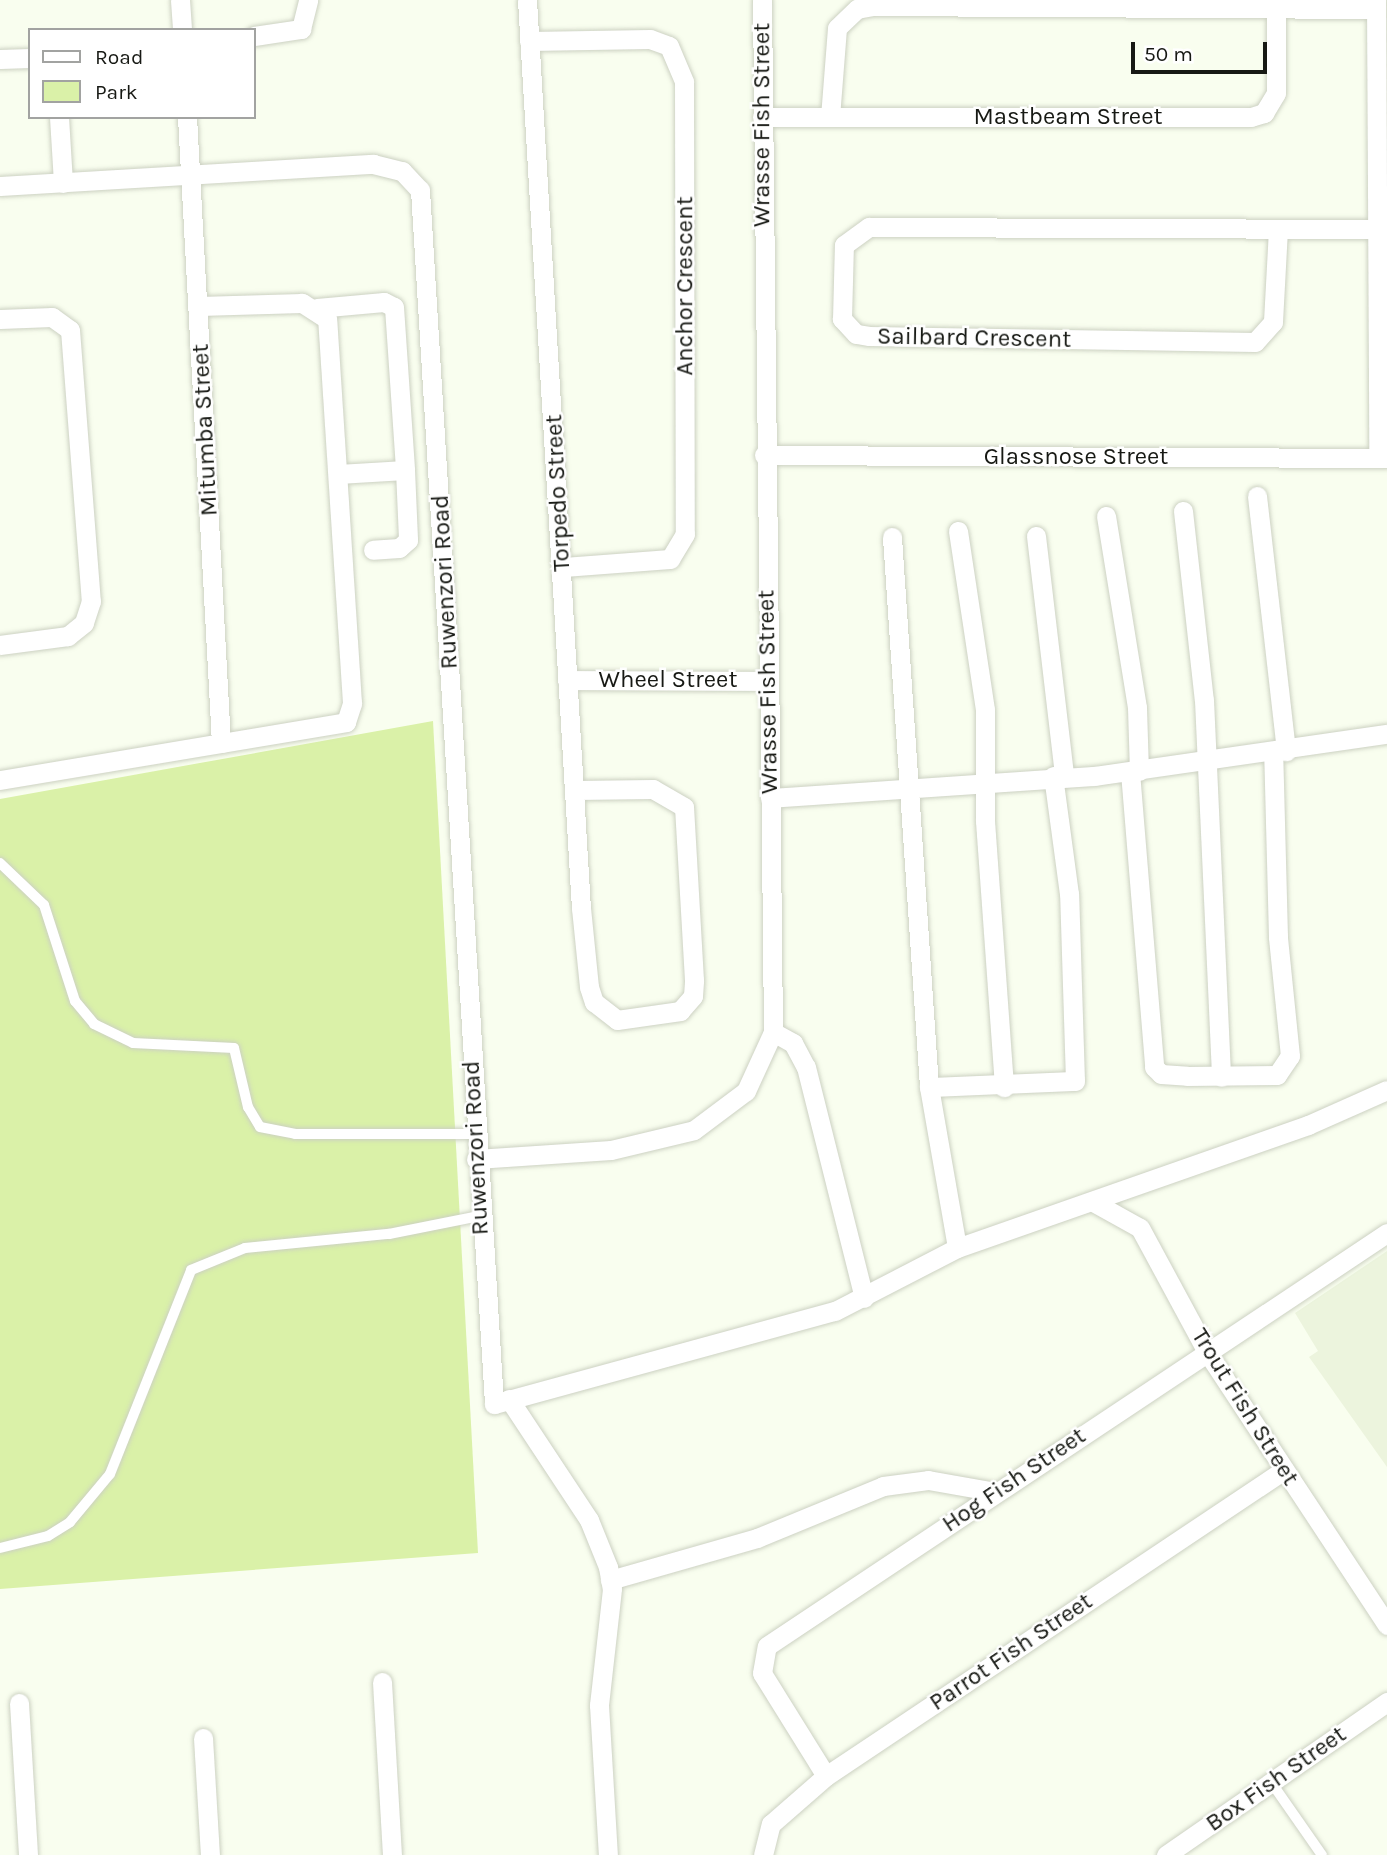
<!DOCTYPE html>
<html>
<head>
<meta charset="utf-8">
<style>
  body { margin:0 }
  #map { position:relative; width:1387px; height:1855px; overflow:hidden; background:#f9feef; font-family:Karla,sans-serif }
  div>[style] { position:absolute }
  .built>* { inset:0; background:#ecf4dd }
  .green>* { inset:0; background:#daf1a8 }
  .roads { filter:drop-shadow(0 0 2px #ccd1c2) drop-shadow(0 0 2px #ccd1c2) }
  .service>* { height:10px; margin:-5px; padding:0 5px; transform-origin:5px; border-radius:5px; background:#fff }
  .minor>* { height:19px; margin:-9.5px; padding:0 9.5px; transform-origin:9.5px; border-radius:9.5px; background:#fff }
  span { translate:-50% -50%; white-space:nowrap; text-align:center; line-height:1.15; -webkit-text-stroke:5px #fff; paint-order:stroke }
  .street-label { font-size:24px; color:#171914 }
  .legend { position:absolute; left:28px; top:28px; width:228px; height:91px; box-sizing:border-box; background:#fff; border:2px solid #a2a3a1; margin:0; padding:9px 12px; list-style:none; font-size:21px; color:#171914 }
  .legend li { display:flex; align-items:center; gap:14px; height:35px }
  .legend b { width:35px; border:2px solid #a2a3a1 }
  .scale { position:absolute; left:1131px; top:42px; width:136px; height:32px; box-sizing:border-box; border:4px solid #171914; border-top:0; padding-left:9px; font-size:21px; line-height:24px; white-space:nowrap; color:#171914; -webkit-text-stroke:5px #fff; paint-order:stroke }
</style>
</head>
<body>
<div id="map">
  <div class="built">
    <i style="clip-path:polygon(1387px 1251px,1387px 1467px,1309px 1357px,1318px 1351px,1295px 1313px)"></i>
  </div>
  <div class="green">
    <i style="clip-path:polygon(433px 721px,478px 1553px,0 1589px,0 799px)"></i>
  </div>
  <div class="roads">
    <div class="service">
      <i style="left:0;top:863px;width:61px;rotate:43.7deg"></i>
      <i style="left:44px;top:905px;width:101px;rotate:72.1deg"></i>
      <i style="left:75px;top:1001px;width:30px;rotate:50deg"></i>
      <i style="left:94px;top:1024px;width:43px;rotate:26deg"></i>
      <i style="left:133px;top:1043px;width:101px;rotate:2.8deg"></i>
      <i style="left:234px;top:1048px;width:61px;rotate:76.7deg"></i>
      <i style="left:248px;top:1107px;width:23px;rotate:59deg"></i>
      <i style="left:260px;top:1127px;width:36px;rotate:11deg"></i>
      <i style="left:295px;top:1134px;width:180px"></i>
      <i style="left:0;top:1548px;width:49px;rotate:-14deg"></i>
      <i style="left:48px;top:1536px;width:26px;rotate:-32deg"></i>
      <i style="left:70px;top:1522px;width:62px;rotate:-50.2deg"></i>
      <i style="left:110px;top:1474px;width:219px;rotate:-68.3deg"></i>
      <i style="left:191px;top:1270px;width:58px;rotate:-22.2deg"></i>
      <i style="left:245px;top:1248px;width:145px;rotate:-5.6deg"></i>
      <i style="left:389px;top:1234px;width:92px;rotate:-11.3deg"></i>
      <i style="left:1271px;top:1782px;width:89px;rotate:55.1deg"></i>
    </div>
    <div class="minor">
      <i style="left:180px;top:0;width:30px;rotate:86deg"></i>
      <i style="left:527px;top:0;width:910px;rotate:86.6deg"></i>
      <i style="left:581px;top:908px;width:79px;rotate:84.2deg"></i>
      <i style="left:589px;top:987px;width:16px;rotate:72deg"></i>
      <i style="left:594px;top:1002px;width:29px;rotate:38deg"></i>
      <i style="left:617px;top:1020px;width:64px;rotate:-8.1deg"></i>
      <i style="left:680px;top:1011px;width:20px;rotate:-49deg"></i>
      <i style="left:693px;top:996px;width:16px;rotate:-86deg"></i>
      <i style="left:694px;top:980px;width:173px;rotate:-93.3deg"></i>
      <i style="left:684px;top:807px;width:36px;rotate:-150deg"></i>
      <i style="left:653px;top:789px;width:78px;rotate:179.3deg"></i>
      <i style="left:1376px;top:0;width:458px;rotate:89.7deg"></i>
      <i style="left:254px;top:36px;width:48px;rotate:-8.5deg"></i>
      <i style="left:301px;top:29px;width:30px;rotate:-76deg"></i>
      <i style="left:529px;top:41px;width:121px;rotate:-0.9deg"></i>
      <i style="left:650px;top:39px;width:20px;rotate:20deg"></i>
      <i style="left:669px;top:46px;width:39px;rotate:67deg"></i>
      <i style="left:684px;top:82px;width:452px;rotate:89.9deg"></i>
      <i style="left:685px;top:534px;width:29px;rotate:121deg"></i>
      <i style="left:670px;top:559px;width:107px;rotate:175.7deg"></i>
      <i style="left:0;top:59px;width:30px;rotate:-2deg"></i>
      <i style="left:59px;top:117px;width:66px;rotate:86.5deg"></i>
      <i style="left:187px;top:117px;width:627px;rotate:86.89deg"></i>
      <i style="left:762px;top:117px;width:489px"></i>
      <i style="left:1251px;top:117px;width:14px;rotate:-17deg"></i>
      <i style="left:1264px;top:113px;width:23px;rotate:-59deg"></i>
      <i style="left:1276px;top:93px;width:86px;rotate:-90deg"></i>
      <i style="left:830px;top:117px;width:89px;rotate:-85.5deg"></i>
      <i style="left:837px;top:28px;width:28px;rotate:-44deg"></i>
      <i style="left:857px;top:9px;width:15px;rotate:-11deg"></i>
      <i style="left:872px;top:6px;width:504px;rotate:0.34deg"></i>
      <i style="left:0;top:186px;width:374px;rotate:-3.4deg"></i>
      <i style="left:373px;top:164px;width:30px;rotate:14deg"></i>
      <i style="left:402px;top:171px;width:26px;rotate:47deg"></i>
      <i style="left:420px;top:190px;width:1216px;rotate:86.51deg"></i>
      <i style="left:494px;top:1404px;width:353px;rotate:-15.3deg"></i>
      <i style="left:835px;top:1311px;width:137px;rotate:-27.3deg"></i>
      <i style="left:957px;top:1248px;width:372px;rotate:-19.3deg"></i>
      <i style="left:1308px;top:1125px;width:86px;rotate:-23.9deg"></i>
      <i style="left:1278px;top:229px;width:93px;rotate:93.1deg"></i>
      <i style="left:1273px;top:322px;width:27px;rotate:132deg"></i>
      <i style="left:1255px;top:342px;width:386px;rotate:-179.1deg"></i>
      <i style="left:869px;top:336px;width:13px;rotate:-171deg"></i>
      <i style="left:856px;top:334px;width:21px;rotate:-133deg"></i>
      <i style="left:842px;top:319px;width:74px;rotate:-88.5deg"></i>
      <i style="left:844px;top:245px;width:31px;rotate:-36deg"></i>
      <i style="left:869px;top:227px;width:507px;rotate:0.23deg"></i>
      <i style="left:317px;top:308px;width:67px;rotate:-5.1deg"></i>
      <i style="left:384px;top:302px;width:11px;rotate:27deg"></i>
      <i style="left:394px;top:307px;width:163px;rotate:86.1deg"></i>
      <i style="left:0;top:319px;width:52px;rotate:-2.2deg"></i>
      <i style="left:52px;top:317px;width:22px;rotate:36deg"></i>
      <i style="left:70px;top:330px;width:272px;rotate:85.6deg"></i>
      <i style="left:91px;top:601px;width:23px;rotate:108deg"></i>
      <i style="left:84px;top:623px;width:21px;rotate:141deg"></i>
      <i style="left:68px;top:636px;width:69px;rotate:172.5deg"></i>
      <i style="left:764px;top:455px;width:623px;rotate:0.28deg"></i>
      <i style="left:338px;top:474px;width:67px;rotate:-3.4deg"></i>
      <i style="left:405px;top:470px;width:70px;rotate:87.5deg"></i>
      <i style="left:408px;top:540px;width:12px;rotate:138deg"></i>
      <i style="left:399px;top:548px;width:26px;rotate:176deg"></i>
      <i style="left:1257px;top:496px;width:257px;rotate:83.5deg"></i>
      <i style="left:1183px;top:511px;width:190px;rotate:83.7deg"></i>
      <i style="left:1204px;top:700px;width:377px;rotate:87.4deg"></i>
      <i style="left:1106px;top:516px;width:194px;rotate:80.8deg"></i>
      <i style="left:1137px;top:708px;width:63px;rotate:88.2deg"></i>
      <i style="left:958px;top:531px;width:181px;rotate:81.4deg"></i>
      <i style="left:985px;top:710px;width:111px;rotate:90deg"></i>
      <i style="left:985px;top:821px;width:267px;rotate:85.9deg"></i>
      <i style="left:1036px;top:536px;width:242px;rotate:83.3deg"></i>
      <i style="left:892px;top:537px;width:551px;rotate:86.15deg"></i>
      <i style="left:929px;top:1087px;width:163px;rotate:80.1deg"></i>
      <i style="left:567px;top:680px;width:202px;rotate:0.3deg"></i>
      <i style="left:1130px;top:772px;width:296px;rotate:85.3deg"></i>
      <i style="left:1154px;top:1067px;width:10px;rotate:45deg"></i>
      <i style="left:1161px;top:1074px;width:26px;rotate:4deg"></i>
      <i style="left:1187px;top:1076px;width:90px;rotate:-0.6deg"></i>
      <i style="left:1277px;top:1075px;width:23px;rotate:-56deg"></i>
      <i style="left:1290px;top:1056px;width:120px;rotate:-95.8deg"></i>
      <i style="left:1278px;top:937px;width:185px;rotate:-91.5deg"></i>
      <i style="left:0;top:780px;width:351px;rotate:-9.5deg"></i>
      <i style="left:346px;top:722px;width:20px;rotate:-72deg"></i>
      <i style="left:352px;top:703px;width:385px;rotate:-93.7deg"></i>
      <i style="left:327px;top:319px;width:30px;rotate:-147deg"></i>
      <i style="left:302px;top:303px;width:103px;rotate:178.3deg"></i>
      <i style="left:770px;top:798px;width:325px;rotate:-3.9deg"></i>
      <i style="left:1094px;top:776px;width:296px;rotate:-8.2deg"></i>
      <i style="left:773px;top:1032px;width:23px;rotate:29deg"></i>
      <i style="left:793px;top:1043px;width:27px;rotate:62deg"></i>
      <i style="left:806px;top:1067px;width:238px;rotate:75.9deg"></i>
      <i style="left:929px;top:1087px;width:146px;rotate:-2.4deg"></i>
      <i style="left:1075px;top:1081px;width:187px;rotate:-91.8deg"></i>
      <i style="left:1069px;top:894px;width:119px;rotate:-97.7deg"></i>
      <i style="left:476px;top:1159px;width:135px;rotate:-3.8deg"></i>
      <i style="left:611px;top:1150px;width:85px;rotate:-13.5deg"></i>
      <i style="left:694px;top:1130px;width:65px;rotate:-36.9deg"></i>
      <i style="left:746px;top:1091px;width:65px;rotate:-65.4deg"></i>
      <i style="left:773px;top:1032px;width:1032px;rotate:-90.61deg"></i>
      <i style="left:1095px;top:1203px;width:51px;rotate:29.1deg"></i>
      <i style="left:1140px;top:1228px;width:141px;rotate:61.6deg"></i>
      <i style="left:1207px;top:1352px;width:327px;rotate:56.6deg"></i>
      <i style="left:509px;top:1399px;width:145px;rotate:56.5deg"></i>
      <i style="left:589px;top:1520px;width:51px;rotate:68deg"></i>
      <i style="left:608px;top:1567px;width:22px;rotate:80deg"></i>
      <i style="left:612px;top:1589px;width:117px;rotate:96.4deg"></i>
      <i style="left:599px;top:1705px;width:150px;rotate:86.6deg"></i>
      <i style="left:610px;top:1580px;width:153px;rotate:-15.9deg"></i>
      <i style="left:757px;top:1538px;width:136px;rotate:-22.4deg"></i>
      <i style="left:883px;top:1486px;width:45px;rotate:-7.6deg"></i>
      <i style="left:928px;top:1480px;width:69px;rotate:10deg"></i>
      <i style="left:382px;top:1682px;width:173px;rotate:86.7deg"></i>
      <i style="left:19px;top:1703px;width:152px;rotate:86.6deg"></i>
      <i style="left:203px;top:1738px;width:117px;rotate:86.6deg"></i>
      <i style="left:826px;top:1776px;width:121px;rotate:-121.9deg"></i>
      <i style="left:762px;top:1673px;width:27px;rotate:-80deg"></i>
      <i style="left:767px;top:1646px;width:745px;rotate:-33.67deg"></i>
      <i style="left:763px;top:1855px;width:32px;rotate:-76deg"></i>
      <i style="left:771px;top:1824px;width:73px;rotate:-41.1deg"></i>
      <i style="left:826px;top:1776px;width:551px;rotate:-33.75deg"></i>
      <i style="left:1166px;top:1855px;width:269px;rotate:-34.7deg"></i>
    </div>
  </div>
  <div class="street-label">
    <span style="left:1068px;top:117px">Mastbeam Street</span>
    <span style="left:762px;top:125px;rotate:-90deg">Wrasse Fish Street</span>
    <span style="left:685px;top:286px;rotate:-90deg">Anchor Crescent</span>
    <span style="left:974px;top:338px;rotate:1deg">Sailbard Crescent</span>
    <span style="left:205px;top:430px;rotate:-93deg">Mitumba Street</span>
    <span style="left:1076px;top:457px">Glassnose Street</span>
    <span style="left:558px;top:493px;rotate:-93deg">Torpedo Street</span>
    <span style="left:445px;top:582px;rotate:-93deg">Ruwenzori Road</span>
    <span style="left:668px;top:680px">Wheel Street</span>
    <span style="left:768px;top:692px;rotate:-91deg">Wrasse Fish Street</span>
    <span style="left:476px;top:1148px;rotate:-93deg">Ruwenzori Road</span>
    <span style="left:1245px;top:1407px;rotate:58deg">Trout Fish Street</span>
    <span style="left:1014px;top:1480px;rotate:-34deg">Hog Fish Street</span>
    <span style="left:1011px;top:1652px;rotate:-34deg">Parrot Fish Street</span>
    <span style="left:1276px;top:1779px;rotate:-35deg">Box Fish Street</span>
  </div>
  <ul class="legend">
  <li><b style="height:9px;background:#fff"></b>Road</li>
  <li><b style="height:19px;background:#daf1a8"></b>Park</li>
  </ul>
  <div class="scale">50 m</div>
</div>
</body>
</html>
